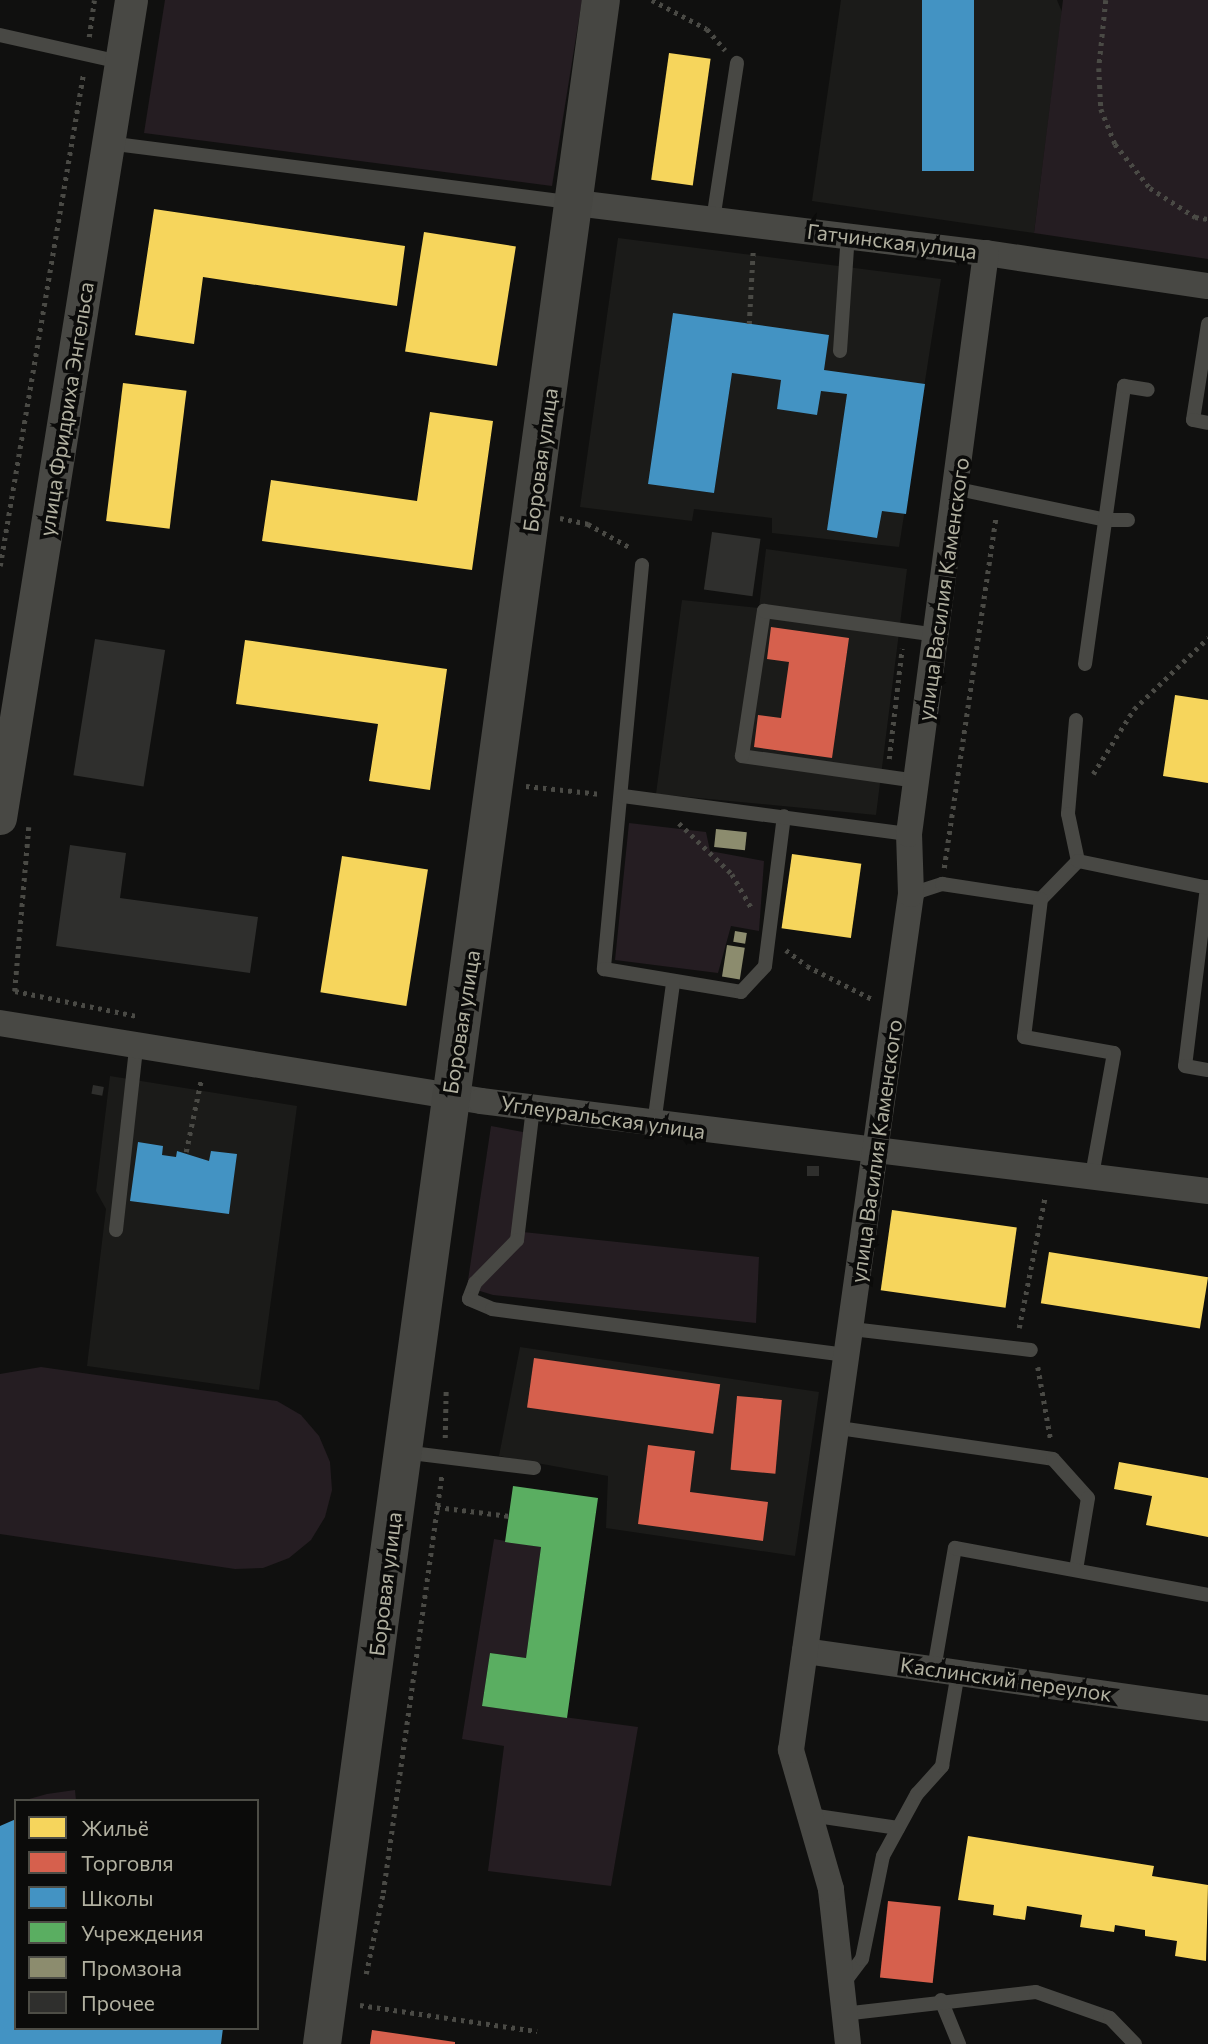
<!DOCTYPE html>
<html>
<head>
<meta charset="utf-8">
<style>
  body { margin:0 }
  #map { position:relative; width:1208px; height:2044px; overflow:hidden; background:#10100f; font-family:Commissioner,sans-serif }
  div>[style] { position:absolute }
  .built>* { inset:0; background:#1b1b19 }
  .green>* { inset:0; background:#251d22 }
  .homes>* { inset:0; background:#f6d55c; transform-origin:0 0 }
  .shops>* { inset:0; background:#d6604d; transform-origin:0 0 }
  .schools>* { inset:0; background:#4393c3; transform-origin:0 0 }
  .public>* { inset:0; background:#5aae61 }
  .industry>* { inset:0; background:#8c8c6e; transform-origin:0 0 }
  .building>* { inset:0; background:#2f2f2d; transform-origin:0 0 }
  .path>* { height:4.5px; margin-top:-2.25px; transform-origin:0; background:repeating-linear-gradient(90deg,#4a4a45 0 3.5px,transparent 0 8.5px) }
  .service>* { height:14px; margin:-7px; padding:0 7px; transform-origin:7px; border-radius:7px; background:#484844 }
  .minor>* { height:26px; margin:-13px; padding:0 13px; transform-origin:13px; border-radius:13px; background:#484844 }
  .tertiary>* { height:33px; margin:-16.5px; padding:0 16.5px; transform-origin:16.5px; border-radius:16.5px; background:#484844 }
  .secondary>* { height:38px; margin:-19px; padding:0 19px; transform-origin:19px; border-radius:19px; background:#464642 }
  span { translate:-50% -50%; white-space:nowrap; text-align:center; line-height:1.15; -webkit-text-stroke:7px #0b0b0a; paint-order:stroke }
  .street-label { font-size:21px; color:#b1b0a0 }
  .legend { position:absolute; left:14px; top:1799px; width:245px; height:231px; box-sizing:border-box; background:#0b0b0a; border:2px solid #4d4d46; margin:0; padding:9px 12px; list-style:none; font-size:21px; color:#b1b0a0 }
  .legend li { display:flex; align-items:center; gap:14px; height:35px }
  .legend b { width:35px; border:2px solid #4d4d46 }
</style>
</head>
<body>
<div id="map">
  <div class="built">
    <i style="clip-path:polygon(841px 0,1057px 0,1062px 12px,1034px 233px,812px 201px)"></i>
    <i style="clip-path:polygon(618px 238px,941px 279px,899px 547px,772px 533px,772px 518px,694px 509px,692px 521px,580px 507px)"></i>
    <i style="clip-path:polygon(766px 549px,907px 569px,876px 815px,656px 794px,682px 600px,759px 608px)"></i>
    <i style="clip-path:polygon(110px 1076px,297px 1106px,259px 1390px,87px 1366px,106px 1209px,96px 1191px)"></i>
    <i style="clip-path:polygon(520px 1347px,819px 1392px,795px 1556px,606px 1528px,608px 1476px,499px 1456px)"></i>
  </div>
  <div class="green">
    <i style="clip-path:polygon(165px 0,582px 0,552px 186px,144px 133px)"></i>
    <i style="clip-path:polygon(1063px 0,1208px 0,1208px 259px,1034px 233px)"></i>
    <i style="clip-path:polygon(629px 823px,706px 832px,710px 851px,764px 861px,759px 931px,731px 926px,718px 973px,615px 960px)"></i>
    <i style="clip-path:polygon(491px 1126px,523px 1132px,514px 1225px,523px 1232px,759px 1257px,756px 1323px,493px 1295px,467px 1287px)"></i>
    <i style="clip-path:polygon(41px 1367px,277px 1401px,301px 1415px,319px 1436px,330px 1462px,332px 1490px,325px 1517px,311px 1540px,289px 1558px,263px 1568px,235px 1569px,0 1534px,0 1374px)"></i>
    <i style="clip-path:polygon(494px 1539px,541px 1547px,526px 1658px,490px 1653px,482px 1706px,638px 1727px,611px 1886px,488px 1871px,504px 1746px,462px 1739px)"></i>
    <i style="clip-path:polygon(75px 1790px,76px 1801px,22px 1801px,47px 1794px)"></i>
  </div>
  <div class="homes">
    <i style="left:669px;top:53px;width:42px;height:128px;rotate:8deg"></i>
    <i style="clip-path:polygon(154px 209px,405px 246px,397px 306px,203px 277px,194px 344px,135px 335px)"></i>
    <i style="left:424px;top:232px;width:93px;height:121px;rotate:9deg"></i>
    <i style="left:123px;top:383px;width:64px;height:139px;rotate:7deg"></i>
    <i style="clip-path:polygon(430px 412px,493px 421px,472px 570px,262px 541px,271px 480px,417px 501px)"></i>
    <i style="clip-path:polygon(245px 640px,447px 669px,430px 790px,369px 781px,378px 724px,236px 704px)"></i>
    <i style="clip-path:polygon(1175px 695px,1208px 700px,1208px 783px,1163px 776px)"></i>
    <i style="left:792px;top:854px;width:70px;height:75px;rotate:8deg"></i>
    <i style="left:342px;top:856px;width:87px;height:138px;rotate:9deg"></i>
    <i style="left:892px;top:1210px;width:126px;height:81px;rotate:8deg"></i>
    <i style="left:1049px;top:1252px;width:161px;height:52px;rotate:9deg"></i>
    <i style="clip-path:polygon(1119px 1462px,1208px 1478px,1208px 1537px,1146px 1525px,1152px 1496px,1114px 1489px)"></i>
    <i style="clip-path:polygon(968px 1836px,1154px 1866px,1152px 1876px,1208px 1885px,1206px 1961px,1175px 1956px,1177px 1941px,1145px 1936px,1145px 1930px,1115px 1925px,1114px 1932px,1080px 1927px,1082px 1915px,1027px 1906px,1025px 1920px,993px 1915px,994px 1905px,958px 1900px)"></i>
  </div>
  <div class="shops">
    <i style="clip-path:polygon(771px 627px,849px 638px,832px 758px,754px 747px,758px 715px,781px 718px,789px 662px,767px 659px)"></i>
    <i style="left:534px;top:1358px;width:188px;height:50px;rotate:8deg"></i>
    <i style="left:737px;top:1396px;width:45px;height:74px;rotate:5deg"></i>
    <i style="clip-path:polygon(648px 1445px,695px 1451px,690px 1492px,768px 1502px,763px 1541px,638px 1524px)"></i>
    <i style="left:888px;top:1901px;width:53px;height:77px;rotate:6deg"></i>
    <i style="clip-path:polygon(372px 2030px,455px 2042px,455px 2044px,370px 2044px)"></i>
  </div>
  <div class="schools">
    <i style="left:922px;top:0;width:52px;height:171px"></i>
    <i style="clip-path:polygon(673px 313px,829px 335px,824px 370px,925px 384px,906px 514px,882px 511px,877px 538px,827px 530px,847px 394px,821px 391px,817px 415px,777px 409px,781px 380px,732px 373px,714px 493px,648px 484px)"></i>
    <i style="clip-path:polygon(138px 1142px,163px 1146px,162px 1155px,176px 1157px,177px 1151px,209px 1161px,211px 1151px,237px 1154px,229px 1214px,130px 1201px)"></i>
    <i style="clip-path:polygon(16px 1819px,16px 2028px,223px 2028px,221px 2044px,0 2044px,0 1826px)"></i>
  </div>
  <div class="public">
    <i style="clip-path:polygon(513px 1486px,598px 1498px,567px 1718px,482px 1706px,490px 1653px,526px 1658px,541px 1547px,505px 1542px)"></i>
  </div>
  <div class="industry">
    <i style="left:716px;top:829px;width:31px;height:18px;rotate:6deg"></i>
    <i style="left:735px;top:931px;width:12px;height:11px;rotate:9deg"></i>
    <i style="left:727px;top:945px;width:18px;height:32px;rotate:9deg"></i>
  </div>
  <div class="building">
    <i style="left:712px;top:532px;width:49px;height:58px;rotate:8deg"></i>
    <i style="left:95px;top:639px;width:71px;height:138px;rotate:9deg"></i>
    <i style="clip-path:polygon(70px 845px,126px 853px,120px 898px,258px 917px,250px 973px,56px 946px)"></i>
    <i style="left:93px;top:1085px;width:11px;height:9px;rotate:10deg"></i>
    <i style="left:807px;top:1166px;width:12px;height:10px"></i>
  </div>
  <div class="path">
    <i style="left:652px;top:0;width:62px;rotate:27.8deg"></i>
    <i style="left:707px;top:29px;width:28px;rotate:49deg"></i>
    <i style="left:1106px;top:0;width:68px;rotate:95.9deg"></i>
    <i style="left:1099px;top:68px;width:41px;rotate:87.2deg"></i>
    <i style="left:1101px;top:109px;width:38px;rotate:68deg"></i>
    <i style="left:1115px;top:144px;width:56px;rotate:51.5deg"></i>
    <i style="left:1150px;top:188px;width:54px;rotate:32.8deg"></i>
    <i style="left:1195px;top:217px;width:13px;rotate:9deg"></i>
    <i style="left:89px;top:37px;width:37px;rotate:-82deg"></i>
    <i style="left:749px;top:324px;width:74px;rotate:-86.9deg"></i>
    <i style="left:560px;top:518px;width:29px;rotate:12deg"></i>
    <i style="left:588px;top:524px;width:49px;rotate:29.2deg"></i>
    <i style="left:0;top:566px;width:499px;rotate:-80.4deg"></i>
    <i style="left:889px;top:759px;width:111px;rotate:-83.3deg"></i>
    <i style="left:1093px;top:774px;width:77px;rotate:-57.8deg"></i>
    <i style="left:1134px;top:709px;width:103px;rotate:-43.8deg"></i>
    <i style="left:526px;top:786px;width:75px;rotate:6.1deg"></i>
    <i style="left:679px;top:823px;width:74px;rotate:43.9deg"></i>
    <i style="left:732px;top:874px;width:39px;rotate:60deg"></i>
    <i style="left:29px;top:827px;width:165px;rotate:94.9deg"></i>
    <i style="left:15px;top:991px;width:125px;rotate:11.6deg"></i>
    <i style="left:944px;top:868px;width:356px;rotate:-81.6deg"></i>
    <i style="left:786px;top:950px;width:26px;rotate:37deg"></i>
    <i style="left:807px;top:966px;width:73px;rotate:26.9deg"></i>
    <i style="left:186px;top:1152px;width:74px;rotate:-78.2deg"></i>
    <i style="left:1019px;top:1328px;width:134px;rotate:-78.8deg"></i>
    <i style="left:1038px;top:1367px;width:75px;rotate:80deg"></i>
    <i style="left:445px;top:1438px;width:51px;rotate:-88.9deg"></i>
    <i style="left:437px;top:1507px;width:73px;rotate:7.1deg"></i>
    <i style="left:366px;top:1974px;width:83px;rotate:-78.1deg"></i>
    <i style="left:383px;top:1893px;width:423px;rotate:-82deg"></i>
    <i style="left:360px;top:2005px;width:179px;rotate:8.4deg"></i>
  </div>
  <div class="service">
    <i style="left:0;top:35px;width:123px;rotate:12.7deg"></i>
    <i style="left:108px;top:143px;width:467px;rotate:7.3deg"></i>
    <i style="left:713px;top:220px;width:159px;rotate:-81.3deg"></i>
    <i style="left:1208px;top:324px;width:97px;rotate:98.9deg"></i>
    <i style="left:1193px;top:420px;width:15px;rotate:11deg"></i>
    <i style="left:840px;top:351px;width:116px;rotate:-86.1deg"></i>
    <i style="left:958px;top:489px;width:151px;rotate:11.8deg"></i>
    <i style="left:1106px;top:520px;width:22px"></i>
    <i style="left:642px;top:565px;width:406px;rotate:95.4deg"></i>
    <i style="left:604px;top:969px;width:139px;rotate:9.5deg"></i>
    <i style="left:741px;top:992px;width:35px;rotate:-47deg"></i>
    <i style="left:765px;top:966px;width:151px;rotate:-82.8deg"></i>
    <i style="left:1085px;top:664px;width:281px;rotate:-82deg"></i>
    <i style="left:1124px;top:386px;width:24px;rotate:9deg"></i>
    <i style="left:1076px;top:720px;width:94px;rotate:94.9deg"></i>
    <i style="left:1068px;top:814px;width:48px;rotate:78deg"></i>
    <i style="left:917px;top:781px;width:177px;rotate:-171.9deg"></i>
    <i style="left:742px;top:756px;width:147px;rotate:-81.4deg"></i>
    <i style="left:764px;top:611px;width:175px;rotate:7.9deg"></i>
    <i style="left:623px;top:796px;width:289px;rotate:7.6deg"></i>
    <i style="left:1207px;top:887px;width:180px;rotate:97deg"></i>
    <i style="left:1185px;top:1066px;width:23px;rotate:10deg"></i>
    <i style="left:911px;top:894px;width:33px;rotate:-18deg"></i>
    <i style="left:942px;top:884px;width:100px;rotate:8.6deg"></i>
    <i style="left:1041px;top:899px;width:53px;rotate:-45.8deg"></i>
    <i style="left:1078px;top:861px;width:133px;rotate:11.7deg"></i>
    <i style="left:1041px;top:899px;width:139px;rotate:97deg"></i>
    <i style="left:1024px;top:1037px;width:91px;rotate:10.1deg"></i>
    <i style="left:1114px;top:1053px;width:124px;rotate:100.2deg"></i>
    <i style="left:533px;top:1108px;width:133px;rotate:96.9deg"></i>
    <i style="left:517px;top:1240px;width:60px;rotate:134.3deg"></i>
    <i style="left:475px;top:1283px;width:17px;rotate:111deg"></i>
    <i style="left:469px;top:1299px;width:25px;rotate:23deg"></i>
    <i style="left:492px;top:1309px;width:359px;rotate:7.4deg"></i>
    <i style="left:654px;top:1124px;width:142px;rotate:-82.3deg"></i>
    <i style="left:116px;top:1230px;width:183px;rotate:-83.7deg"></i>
    <i style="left:852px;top:1329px;width:180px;rotate:6.7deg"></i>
    <i style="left:839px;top:1428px;width:216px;rotate:8.2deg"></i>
    <i style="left:1053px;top:1459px;width:52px;rotate:48.1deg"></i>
    <i style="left:1088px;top:1498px;width:73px;rotate:99.5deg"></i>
    <i style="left:403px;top:1452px;width:132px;rotate:7deg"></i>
    <i style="left:934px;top:1669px;width:123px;rotate:-80.2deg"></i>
    <i style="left:955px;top:1548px;width:257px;rotate:10.5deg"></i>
    <i style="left:810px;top:1815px;width:89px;rotate:8.4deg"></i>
    <i style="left:843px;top:1984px;width:31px;rotate:-53deg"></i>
    <i style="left:862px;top:1959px;width:105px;rotate:-78.5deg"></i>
    <i style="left:883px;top:1856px;width:71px;rotate:-61.3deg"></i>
    <i style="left:917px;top:1794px;width:38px;rotate:-48deg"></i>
    <i style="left:942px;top:1766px;width:95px;rotate:-80.3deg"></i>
    <i style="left:941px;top:2000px;width:48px;rotate:67.8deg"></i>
    <i style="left:843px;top:2014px;width:194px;rotate:-6.5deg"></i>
    <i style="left:1036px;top:1992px;width:78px;rotate:19.4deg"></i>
    <i style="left:1110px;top:2018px;width:36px;rotate:46deg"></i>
  </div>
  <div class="minor">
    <i style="left:576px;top:203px;width:413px;rotate:7deg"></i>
    <i style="left:986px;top:253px;width:224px;rotate:8.5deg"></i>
    <i style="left:0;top:1023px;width:487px;rotate:9.2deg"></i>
    <i style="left:481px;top:1101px;width:733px;rotate:7.06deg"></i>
    <i style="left:805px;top:1651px;width:407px;rotate:8.1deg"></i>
    <i style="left:848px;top:2044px;width:156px;rotate:-96.3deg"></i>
    <i style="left:831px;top:1889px;width:145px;rotate:-106.1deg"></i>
    <i style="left:791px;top:1750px;width:864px;rotate:-82.02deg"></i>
    <i style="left:911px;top:894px;width:60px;rotate:-91.9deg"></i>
    <i style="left:909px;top:834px;width:586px;rotate:-82.45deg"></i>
  </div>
  <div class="tertiary">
    <i style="left:0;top:818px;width:828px;rotate:-80.9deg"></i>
  </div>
  <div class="secondary">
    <i style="left:322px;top:2044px;width:2063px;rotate:-82.23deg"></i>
  </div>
  <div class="street-label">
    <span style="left:892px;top:241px;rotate:7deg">Гатчинская улица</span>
    <span style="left:66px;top:409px;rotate:-81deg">улица Фридриха Энгельса</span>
    <span style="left:540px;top:460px;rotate:-82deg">Боровая улица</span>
    <span style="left:943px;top:589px;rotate:-82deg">улица Василия Каменского</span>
    <span style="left:461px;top:1022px;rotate:-81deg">Боровая улица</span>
    <span style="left:603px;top:1117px;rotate:8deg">Углеуральская улица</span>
    <span style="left:876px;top:1151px;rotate:-82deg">улица Василия Каменского</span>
    <span style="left:385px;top:1584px;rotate:-83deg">Боровая улица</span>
    <span style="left:1006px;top:1679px;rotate:8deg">Каслинский переулок</span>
  </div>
  <ul class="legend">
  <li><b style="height:19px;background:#f6d55c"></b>Жильё</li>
  <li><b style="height:19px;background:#d6604d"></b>Торговля</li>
  <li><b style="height:19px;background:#4393c3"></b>Школы</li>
  <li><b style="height:19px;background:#5aae61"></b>Учреждения</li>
  <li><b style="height:19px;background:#8c8c6e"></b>Промзона</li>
  <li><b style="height:19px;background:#2f2f2d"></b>Прочее</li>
  </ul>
</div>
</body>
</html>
